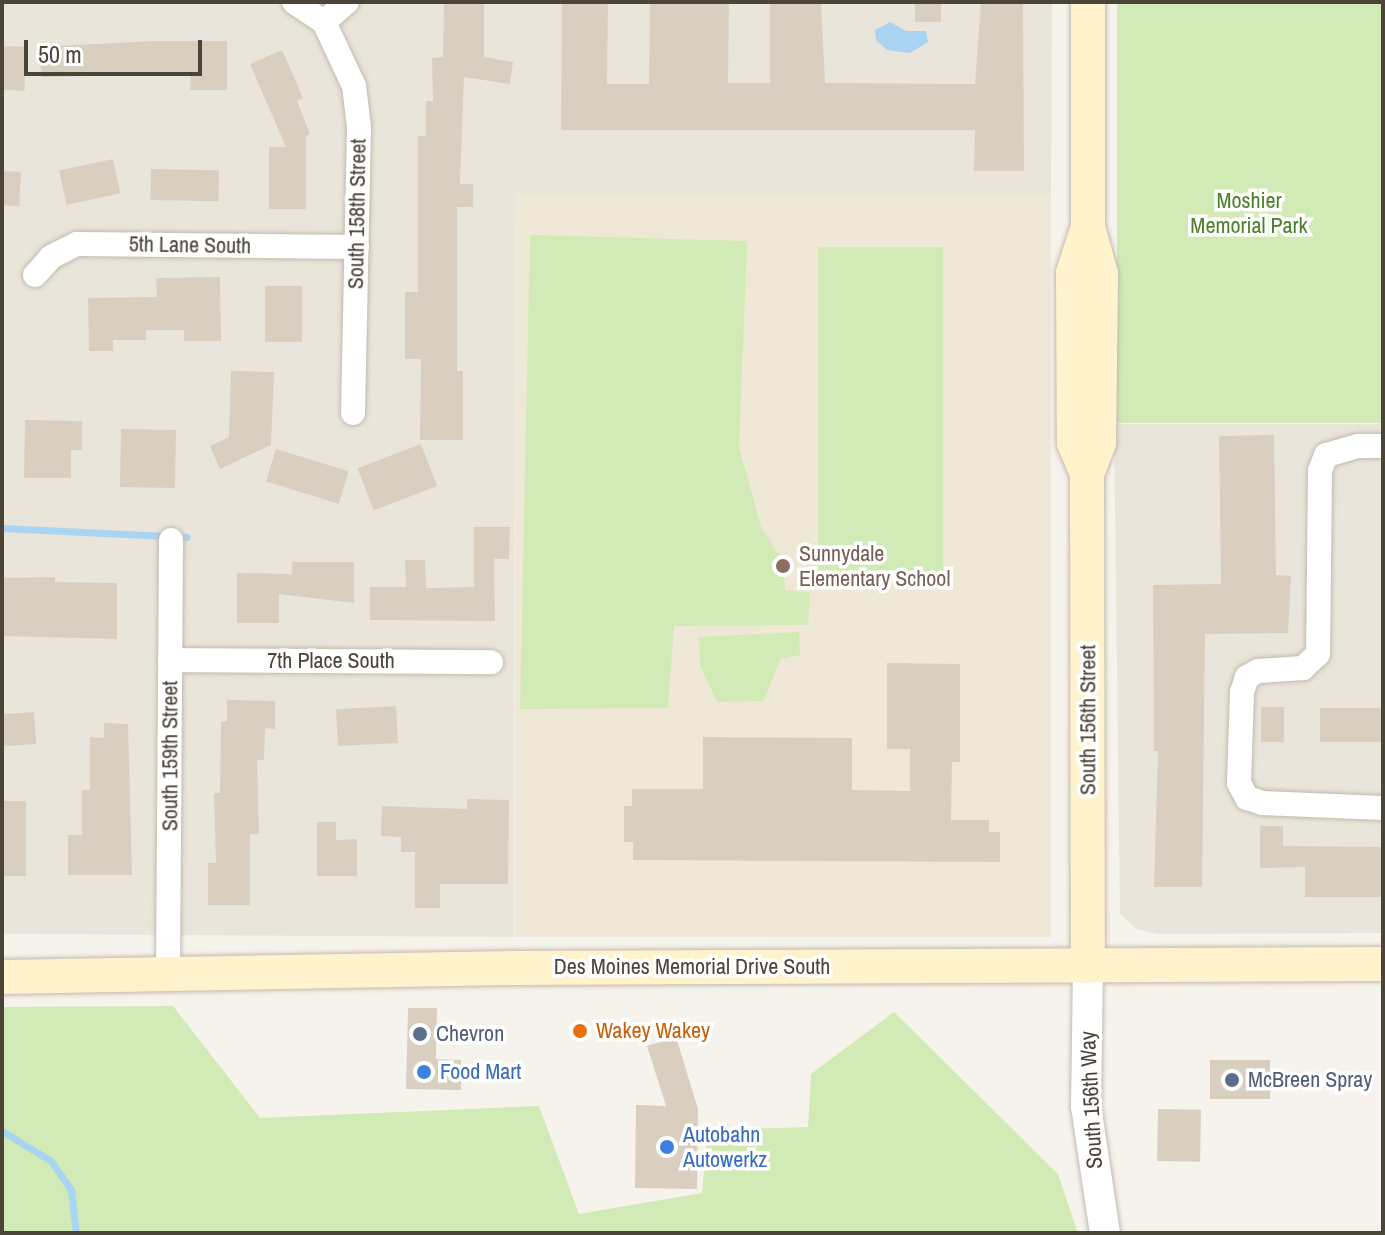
<!DOCTYPE html>
<html>
<head>
<meta charset="utf-8">
<style>
  body { margin:0 }
  #map { position:relative; width:1385px; height:1235px; overflow:hidden; background:#f6f3ec; font-family:"Archivo Narrow",sans-serif }
  div>[style] { position:absolute }
  .residential>* { inset:0; background:#eae5da }
  .education>* { inset:0; background:#efe8d6; transform-origin:0 0 }
  .green>* { inset:0; background:#d2eab5; transform-origin:0 0 }
  .water>* { inset:0; background:#a9d4f2 }
  .stream>* { height:7px; margin:-3.5px; padding:0 3.5px; transform-origin:3.5px; border-radius:3.5px; background:#a9d4f2 }
  .building>* { inset:0; background:#d8cfc1; transform-origin:0 0 }
  .roads { filter:drop-shadow(0 0 2px #c2bbae) drop-shadow(0 0 2px #c2bbae) }
  .minor>* { height:24px; margin:-12px; padding:0 12px; transform-origin:12px; border-radius:12px; background:#fff }
  .tertiary>* { height:30px; margin:-15px; padding:0 15px; transform-origin:15px; border-radius:15px; background:#fff }
  .secondary>* { height:34px; margin:-17px; padding:0 17px; transform-origin:17px; border-radius:17px; background:#fff3cd }
  .dots>* { width:22px; height:22px; translate:-50% -50%; box-sizing:border-box; border:4px solid #fff; border-radius:50% }
  span { translate:-50% -50%; white-space:nowrap; text-align:center; line-height:1.15; -webkit-text-stroke:7px #fff; paint-order:stroke }
  .park-label { font-size:22px; color:#4a7f2a }
  .street-label { font-size:22px; color:#4b4439 }
  .education-label { font-size:22px; color:#785e54 }
  .left { translate:0 -50%; text-align:left }
  .food-label { font-size:22px; color:#c56008 }
  .service-label { font-size:22px; color:#4e5e75 }
  .shop-label { font-size:22px; color:#366cbe }
  .frame { position:absolute; inset:0; border:4px solid #4b4439; pointer-events:none }
  .scale { position:absolute; left:24px; top:40px; width:178px; height:36px; box-sizing:border-box; border:4px solid #4b4439; border-top:0; padding-left:10px; font-size:24px; line-height:28px; white-space:nowrap; color:#4b4439; -webkit-text-stroke:6px #fff; paint-order:stroke }
</style>
</head>
<body>
<div id="map">
  <div class="residential">
    <i style="clip-path:polygon(2px 2px,1052px 2px,1051px 196px,515px 195px,514px 937px,2px 934px)"></i>
    <i style="clip-path:polygon(1114px 424px,1383px 424px,1383px 933px,1157px 934px,1136px 929px,1120px 914px)"></i>
  </div>
  <div class="education">
    <i style="left:515px;top:194px;width:536px;height:743px"></i>
  </div>
  <div class="green">
    <i style="left:1117px;top:2px;width:266px;height:421px"></i>
    <i style="clip-path:polygon(530px 235px,747px 241px,739px 447px,761px 527px,783px 560px,785px 590px,810px 593px,808px 625px,674px 626px,668px 708px,520px 709px)"></i>
    <i style="left:818px;top:247px;width:125px;height:326px"></i>
    <i style="clip-path:polygon(799px 632px,800px 655px,781px 659px,763px 701px,717px 702px,700px 665px,699px 637px)"></i>
    <i style="clip-path:polygon(173px 1006px,260px 1118px,539px 1106px,579px 1214px,702px 1193px,708px 1130px,808px 1127px,811px 1074px,894px 1012px,1058px 1174px,1078px 1233px,2px 1233px,2px 1007px)"></i>
  </div>
  <div class="water">
    <i style="clip-path:polygon(890px 22px,906px 31px,926px 31px,928px 42px,910px 53px,887px 50px,876px 40px,875px 30px)"></i>
  </div>
  <div class="stream">
    <i style="left:2px;top:528px;width:185px;rotate:2.8deg"></i>
    <i style="left:2px;top:1131px;width:57px;rotate:31.5deg"></i>
    <i style="left:51px;top:1161px;width:35px;rotate:55deg"></i>
    <i style="left:71px;top:1190px;width:43px;rotate:83.4deg"></i>
  </div>
  <div class="building">
    <i style="clip-path:polygon(444px 2px,484px 2px,484px 57px,513px 62px,510px 84px,464px 77px,460px 184px,473px 184px,473px 207px,457px 207px,457px 371px,463px 371px,463px 440px,420px 440px,421px 359px,405px 359px,405px 292px,418px 292px,418px 136px,426px 136px,426px 101px,433px 101px,432px 58px,443px 57px)"></i>
    <i style="clip-path:polygon(562px 2px,608px 2px,607px 84px,649px 84px,650px 2px,729px 2px,728px 83px,770px 83px,770px 2px,821px 2px,825px 83px,975px 84px,981px 2px,1023px 2px,1024px 171px,974px 171px,975px 130px,561px 130px)"></i>
    <i style="left:915px;top:2px;width:26px;height:20px"></i>
    <i style="clip-path:polygon(155px 41px,227px 41px,227px 90px,190px 90px,191px 74px,42px 77px,37px 47px)"></i>
    <i style="left:2px;top:46px;width:24px;height:44px;rotate:2deg"></i>
    <i style="clip-path:polygon(282px 50px,303px 98px,297px 101px,310px 134px,306px 136px,306px 209px,269px 209px,269px 147px,286px 147px,250px 64px)"></i>
    <i style="left:113px;top:159px;width:35px;height:55px;rotate:78deg"></i>
    <i style="left:151px;top:169px;width:68px;height:31px;rotate:1deg"></i>
    <i style="left:2px;top:171px;width:19px;height:34px;rotate:3deg"></i>
    <i style="clip-path:polygon(220px 277px,221px 341px,184px 341px,184px 330px,146px 330px,146px 340px,113px 340px,113px 351px,89px 351px,88px 298px,157px 297px,156px 278px)"></i>
    <i style="left:265px;top:286px;width:37px;height:56px"></i>
    <i style="clip-path:polygon(231px 371px,274px 372px,271px 445px,220px 469px,210px 446px,229px 437px)"></i>
    <i style="clip-path:polygon(25px 420px,82px 421px,82px 450px,71px 450px,71px 478px,24px 478px)"></i>
    <i style="left:121px;top:429px;width:55px;height:58px;rotate:1deg"></i>
    <i style="clip-path:polygon(1274px 435px,1276px 575px,1291px 576px,1288px 633px,1205px 634px,1202px 887px,1154px 887px,1158px 751px,1154px 751px,1153px 585px,1221px 584px,1219px 436px)"></i>
    <i style="left:421px;top:444px;width:45px;height:68px;rotate:69deg"></i>
    <i style="left:276px;top:449px;width:76px;height:34px;rotate:17deg"></i>
    <i style="clip-path:polygon(474px 527px,510px 527px,509px 559px,494px 559px,495px 621px,370px 620px,370px 587px,406px 587px,405px 560px,425px 560px,426px 588px,474px 587px)"></i>
    <i style="clip-path:polygon(292px 562px,354px 562px,354px 603px,279px 594px,279px 623px,237px 623px,237px 573px,292px 574px)"></i>
    <i style="clip-path:polygon(55px 577px,55px 582px,117px 583px,117px 639px,2px 636px,2px 578px)"></i>
    <i style="clip-path:polygon(887px 663px,960px 664px,960px 762px,952px 762px,951px 820px,989px 820px,989px 832px,1000px 832px,1000px 862px,633px 860px,633px 842px,624px 842px,624px 806px,632px 806px,632px 789px,703px 789px,703px 737px,852px 738px,852px 790px,910px 791px,910px 749px,887px 749px)"></i>
    <i style="clip-path:polygon(227px 700px,275px 701px,275px 729px,265px 728px,264px 760px,257px 760px,259px 834px,250px 834px,250px 905px,208px 905px,208px 863px,216px 863px,214px 793px,220px 793px,221px 722px,227px 721px)"></i>
    <i style="left:396px;top:706px;width:37px;height:60px;rotate:87deg"></i>
    <i style="left:1261px;top:707px;width:23px;height:35px"></i>
    <i style="left:1320px;top:708px;width:63px;height:34px"></i>
    <i style="left:34px;top:712px;width:32px;height:32px;rotate:86deg"></i>
    <i style="clip-path:polygon(104px 723px,128px 724px,132px 875px,68px 875px,68px 835px,82px 835px,82px 790px,90px 790px,90px 737px,104px 738px)"></i>
    <i style="clip-path:polygon(467px 799px,509px 800px,508px 884px,440px 884px,440px 908px,415px 908px,415px 852px,401px 852px,401px 837px,381px 836px,382px 806px,467px 809px)"></i>
    <i style="left:3px;top:801px;width:23px;height:75px"></i>
    <i style="clip-path:polygon(317px 822px,336px 822px,336px 840px,357px 839px,357px 876px,317px 876px)"></i>
    <i style="clip-path:polygon(1260px 826px,1283px 826px,1283px 846px,1383px 847px,1383px 897px,1305px 897px,1305px 867px,1260px 868px)"></i>
    <i style="clip-path:polygon(408px 1008px,437px 1008px,436px 1059px,461px 1060px,461px 1090px,406px 1089px)"></i>
    <i style="clip-path:polygon(676px 1037px,698px 1109px,697px 1189px,635px 1188px,636px 1105px,666px 1106px,647px 1046px)"></i>
    <i style="left:1270px;top:1060px;width:39px;height:60px;rotate:90deg"></i>
    <i style="left:1158px;top:1109px;width:43px;height:52px;rotate:1deg"></i>
  </div>
  <div class="roads">
    <div class="minor">
      <i style="left:294px;top:2px;width:36px;rotate:34deg"></i>
      <i style="left:324px;top:22px;width:71px;rotate:64.9deg"></i>
      <i style="left:354px;top:86px;width:41px;rotate:83deg"></i>
      <i style="left:359px;top:127px;width:286px;rotate:91.2deg"></i>
      <i style="left:324px;top:22px;width:30px;rotate:-41deg"></i>
      <i style="left:35px;top:275px;width:24px;rotate:-48deg"></i>
      <i style="left:51px;top:257px;width:29px;rotate:-27deg"></i>
      <i style="left:77px;top:244px;width:280px;rotate:0.6deg"></i>
      <i style="left:1383px;top:446px;width:25px;rotate:180deg"></i>
      <i style="left:1358px;top:446px;width:33px;rotate:164deg"></i>
      <i style="left:1326px;top:455px;width:17px;rotate:111deg"></i>
      <i style="left:1320px;top:471px;width:183px;rotate:90.6deg"></i>
      <i style="left:1318px;top:654px;width:21px;rotate:137deg"></i>
      <i style="left:1303px;top:668px;width:45px;rotate:176.2deg"></i>
      <i style="left:1258px;top:671px;width:13px;rotate:151deg"></i>
      <i style="left:1247px;top:677px;width:16px;rotate:108deg"></i>
      <i style="left:1242px;top:692px;width:91px;rotate:91.9deg"></i>
      <i style="left:1239px;top:783px;width:17px;rotate:62deg"></i>
      <i style="left:1247px;top:798px;width:16px;rotate:18deg"></i>
      <i style="left:1262px;top:803px;width:121px;rotate:2.4deg"></i>
      <i style="left:170px;top:660px;width:321px;rotate:0.4deg"></i>
      <i style="left:168px;top:973px;width:433px;rotate:-89.6deg"></i>
    </div>
    <div class="tertiary">
      <i style="left:1088px;top:966px;width:140px;rotate:90.8deg"></i>
      <i style="left:1086px;top:1106px;width:128px;rotate:81.5deg"></i>
    </div>
    <div class="secondary">
      <i style="left:1088px;top:227px;width:48px;rotate:108.1deg"></i>
      <i style="left:1073px;top:273px;width:170px;rotate:89.7deg"></i>
      <i style="left:1074px;top:443px;width:34px;rotate:67deg"></i>
      <i style="left:1087px;top:474px;width:492px;rotate:89.9deg"></i>
      <i style="left:1087px;top:474px;width:33px;rotate:-69deg"></i>
      <i style="left:1099px;top:443px;width:169px;rotate:-89.3deg"></i>
      <i style="left:1101px;top:274px;width:49px;rotate:-105.5deg"></i>
      <i style="left:1088px;top:227px;width:225px;rotate:-90deg"></i>
      <i style="left:2px;top:977px;width:513px;rotate:-1.01deg"></i>
      <i style="left:515px;top:968px;width:868px;rotate:-0.26deg"></i>
    </div>
  </div>
  <div class="dots">
    <i style="left:783px;top:566px;background:#8d6e63"></i>
    <i style="left:580px;top:1031px;background:#e8710a"></i>
    <i style="left:420px;top:1034px;background:#5c6f8a"></i>
    <i style="left:424px;top:1072px;background:#3f7fe0"></i>
    <i style="left:1232px;top:1080px;background:#5c6f8a"></i>
    <i style="left:667px;top:1147px;background:#3f7fe0"></i>
  </div>
  <div class="park-label">
    <span style="left:1249px;top:213px">Moshier<br>Memorial Park</span>
  </div>
  <div class="street-label">
    <span style="left:357px;top:214px;rotate:-89deg">South 158th Street</span>
    <span style="left:190px;top:245px;rotate:1deg">5th Lane South</span>
    <span style="left:331px;top:661px">7th Place South</span>
    <span style="left:1088px;top:720px;rotate:-90deg">South 156th Street</span>
    <span style="left:170px;top:756px;rotate:-90deg">South 159th Street</span>
    <span style="left:692px;top:967px">Des Moines Memorial Drive South</span>
    <span style="left:1091px;top:1100px;rotate:-93deg">South 156th Way</span>
  </div>
  <div class="education-label">
    <span class="left" style="left:799px;top:566px">Sunnydale<br>Elementary School</span>
  </div>
  <div class="food-label">
    <span class="left" style="left:596px;top:1031px">Wakey Wakey</span>
  </div>
  <div class="service-label">
    <span class="left" style="left:436px;top:1034px">Chevron</span>
    <span class="left" style="left:1248px;top:1080px">McBreen Spray</span>
  </div>
  <div class="shop-label">
    <span class="left" style="left:440px;top:1072px">Food Mart</span>
    <span class="left" style="left:683px;top:1147px">Autobahn<br>Autowerkz</span>
  </div>
  <div class="frame"></div>
  <div class="scale">50 m</div>
</div>
</body>
</html>
